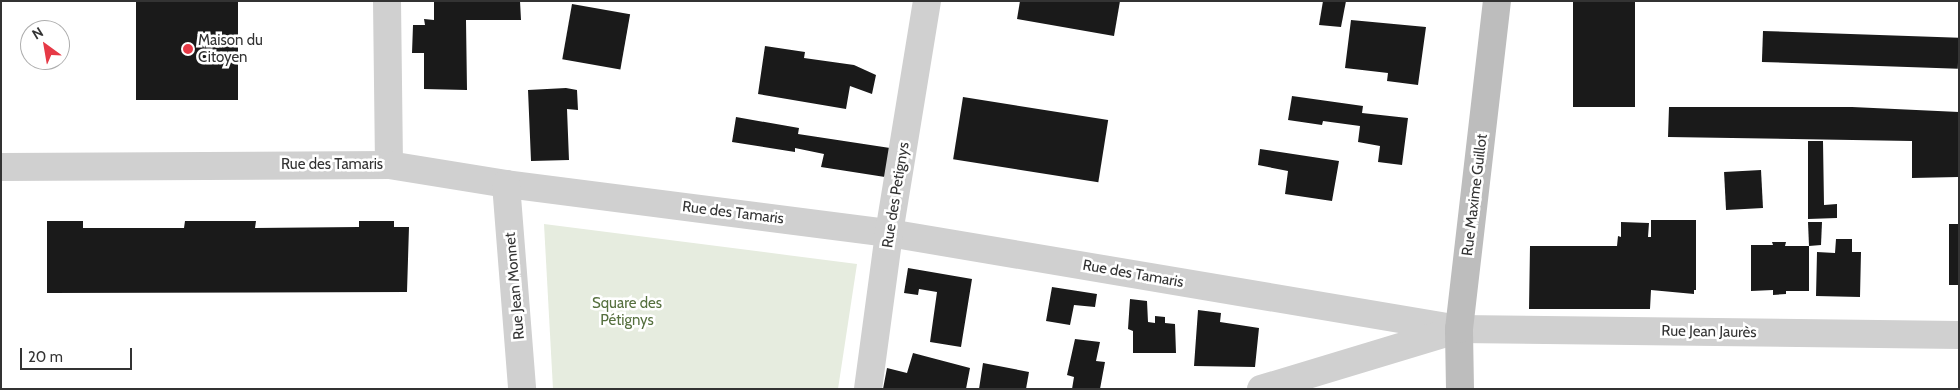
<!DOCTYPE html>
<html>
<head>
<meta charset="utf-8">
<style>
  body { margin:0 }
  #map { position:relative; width:1960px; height:390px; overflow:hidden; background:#fff; font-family:Cabin,sans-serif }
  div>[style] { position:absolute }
  .green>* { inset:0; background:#e6ecdf }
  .building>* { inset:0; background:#1a1a1a; transform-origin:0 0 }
  .street>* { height:28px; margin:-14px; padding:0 14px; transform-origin:14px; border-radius:14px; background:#d0d0d0 }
  .secondary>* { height:28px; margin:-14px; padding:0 14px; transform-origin:14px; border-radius:14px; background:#bdbdbd }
  .dots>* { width:14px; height:14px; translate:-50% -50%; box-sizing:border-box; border:2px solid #fff; border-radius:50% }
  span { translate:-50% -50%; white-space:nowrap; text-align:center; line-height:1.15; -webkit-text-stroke:5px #fff; paint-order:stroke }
  .poi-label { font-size:15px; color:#333 }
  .left { translate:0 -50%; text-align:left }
  .street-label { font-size:15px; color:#333 }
  .park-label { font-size:15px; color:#56703f }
  .frame { position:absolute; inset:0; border:2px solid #333; pointer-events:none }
  .north { position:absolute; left:20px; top:20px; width:50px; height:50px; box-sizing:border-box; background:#fff; border:1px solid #adadad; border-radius:50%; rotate:328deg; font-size:14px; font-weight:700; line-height:20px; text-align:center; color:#333 }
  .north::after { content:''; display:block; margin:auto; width:18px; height:22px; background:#e63946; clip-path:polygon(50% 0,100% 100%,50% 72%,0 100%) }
  .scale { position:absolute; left:20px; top:348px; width:112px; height:22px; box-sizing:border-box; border:2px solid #333; border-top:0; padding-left:6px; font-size:15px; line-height:18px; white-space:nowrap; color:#333; -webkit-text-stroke:4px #fff; paint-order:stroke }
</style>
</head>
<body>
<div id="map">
  <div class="green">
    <i style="clip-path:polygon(544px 224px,857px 264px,838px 389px,553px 389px)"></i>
  </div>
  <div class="building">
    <i style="left:136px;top:1px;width:102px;height:99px"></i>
    <i style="clip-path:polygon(434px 1px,520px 1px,521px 20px,466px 20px,467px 90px,424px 89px,424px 53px,412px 53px,413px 25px,425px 25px,424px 19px,434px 20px)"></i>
    <i style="clip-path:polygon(1020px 1px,1120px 1px,1114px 36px,1017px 19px)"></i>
    <i style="clip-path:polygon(1323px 1px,1346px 1px,1341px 27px,1319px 25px)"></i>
    <i style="left:1573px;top:1px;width:62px;height:106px"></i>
    <i style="left:572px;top:4px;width:59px;height:56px;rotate:10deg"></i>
    <i style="clip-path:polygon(1351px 20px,1426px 27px,1418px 85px,1387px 81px,1388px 73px,1345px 68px)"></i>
    <i style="left:1763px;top:31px;width:196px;height:31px;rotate:2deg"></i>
    <i style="clip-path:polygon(765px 46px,805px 52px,804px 58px,854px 65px,876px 75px,872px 94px,850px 86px,846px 109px,758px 94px)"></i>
    <i style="clip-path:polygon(566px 88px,577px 90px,578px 110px,567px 109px,569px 160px,531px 161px,528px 90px)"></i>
    <i style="clip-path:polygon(1292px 96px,1363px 106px,1362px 113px,1408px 118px,1402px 165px,1378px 162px,1380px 146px,1358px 142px,1360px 126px,1323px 121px,1322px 125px,1288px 120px)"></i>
    <i style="left:963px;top:97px;width:147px;height:63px;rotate:9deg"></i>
    <i style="clip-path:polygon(1669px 107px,1852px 107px,1959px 112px,1958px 177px,1912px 178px,1912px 141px,1668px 137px)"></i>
    <i style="clip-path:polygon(736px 117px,799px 128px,798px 134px,890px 148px,885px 177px,821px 167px,824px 154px,795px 148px,795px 152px,732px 142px)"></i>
    <i style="clip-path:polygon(1808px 141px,1823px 141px,1824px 205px,1837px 204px,1837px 218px,1808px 219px)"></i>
    <i style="clip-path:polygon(1260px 149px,1339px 161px,1332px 201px,1285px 194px,1288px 171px,1258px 165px)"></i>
    <i style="left:1761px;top:170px;width:38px;height:37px;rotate:87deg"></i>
    <i style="clip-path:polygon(1651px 220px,1696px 220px,1696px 290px,1694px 290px,1694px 294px,1651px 290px,1650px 309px,1529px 309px,1530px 246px,1617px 246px,1618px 236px,1621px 237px,1621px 222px,1649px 223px,1648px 237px,1651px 237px)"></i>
    <i style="clip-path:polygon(47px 221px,83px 221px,83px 228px,184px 228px,185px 221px,256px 221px,255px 228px,359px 227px,359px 221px,394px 221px,394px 227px,409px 227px,407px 292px,47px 293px)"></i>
    <i style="clip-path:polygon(1808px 222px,1822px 222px,1821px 245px,1809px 246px)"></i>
    <i style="left:1949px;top:224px;width:10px;height:61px"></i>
    <i style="clip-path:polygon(1836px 239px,1852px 239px,1852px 252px,1861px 252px,1860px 297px,1816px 296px,1817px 252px,1835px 253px)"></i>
    <i style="clip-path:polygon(1772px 242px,1786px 242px,1785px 246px,1809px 246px,1809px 291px,1786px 291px,1786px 294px,1773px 295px,1773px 290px,1751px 291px,1751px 245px,1773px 245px)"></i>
    <i style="clip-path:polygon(908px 268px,972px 279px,961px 347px,930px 342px,937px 292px,919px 289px,918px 295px,904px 293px)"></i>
    <i style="clip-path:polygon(1052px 287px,1097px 294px,1095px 307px,1074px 305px,1070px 325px,1046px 321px)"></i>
    <i style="clip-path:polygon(1130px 299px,1147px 301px,1148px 322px,1155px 323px,1155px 316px,1165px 317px,1165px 323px,1175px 324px,1176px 353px,1133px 353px,1133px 331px,1128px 329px)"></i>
    <i style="clip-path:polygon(1198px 310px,1221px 313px,1220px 322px,1259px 328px,1255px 367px,1194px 366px)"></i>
    <i style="clip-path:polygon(1075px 339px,1100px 342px,1096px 361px,1105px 362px,1100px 389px,1072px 389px,1074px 377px,1067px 375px)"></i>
    <i style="clip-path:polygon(913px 353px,970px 368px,966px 389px,883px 389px,887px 368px,907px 373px)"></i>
    <i style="clip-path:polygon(983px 363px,1029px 372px,1026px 389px,979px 389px)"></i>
  </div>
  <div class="street">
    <i style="left:387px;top:1px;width:164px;rotate:89.3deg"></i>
    <i style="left:1px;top:167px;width:388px;rotate:-0.3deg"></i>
    <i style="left:389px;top:165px;width:119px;rotate:9.2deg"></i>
    <i style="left:506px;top:184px;width:386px;rotate:7.3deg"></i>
    <i style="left:889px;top:233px;width:578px;rotate:9.56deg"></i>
    <i style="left:1459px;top:329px;width:500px;rotate:0.69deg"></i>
    <i style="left:506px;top:184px;width:206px;rotate:85.5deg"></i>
    <i style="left:868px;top:389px;width:157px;rotate:-82.3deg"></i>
    <i style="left:889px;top:233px;width:235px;rotate:-80.7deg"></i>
    <i style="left:1261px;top:389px;width:201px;rotate:-16.8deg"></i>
  </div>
  <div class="secondary">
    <i style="left:1460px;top:389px;width:60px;rotate:-91deg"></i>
    <i style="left:1459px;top:329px;width:330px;rotate:-83.4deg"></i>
  </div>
  <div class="dots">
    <i style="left:188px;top:49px;background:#e63946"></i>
  </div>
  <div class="poi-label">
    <span class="left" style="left:198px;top:49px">Maison du<br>Citoyen</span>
  </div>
  <div class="street-label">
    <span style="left:332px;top:165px">Rue des Tamaris</span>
    <span style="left:896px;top:195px;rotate:-81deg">Rue des Petignys</span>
    <span style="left:1475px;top:195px;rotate:-83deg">Rue Maxime Guillot</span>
    <span style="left:733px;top:213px;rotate:7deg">Rue des Tamaris</span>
    <span style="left:1133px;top:274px;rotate:10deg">Rue des Tamaris</span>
    <span style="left:515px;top:286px;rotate:-95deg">Rue Jean Monnet</span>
    <span style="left:1709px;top:332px;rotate:1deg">Rue Jean Jaurès</span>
  </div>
  <div class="park-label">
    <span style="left:627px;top:312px">Square des<br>Pétignys</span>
  </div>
  <div class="frame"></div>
  <div class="north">N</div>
  <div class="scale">20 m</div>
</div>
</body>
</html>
